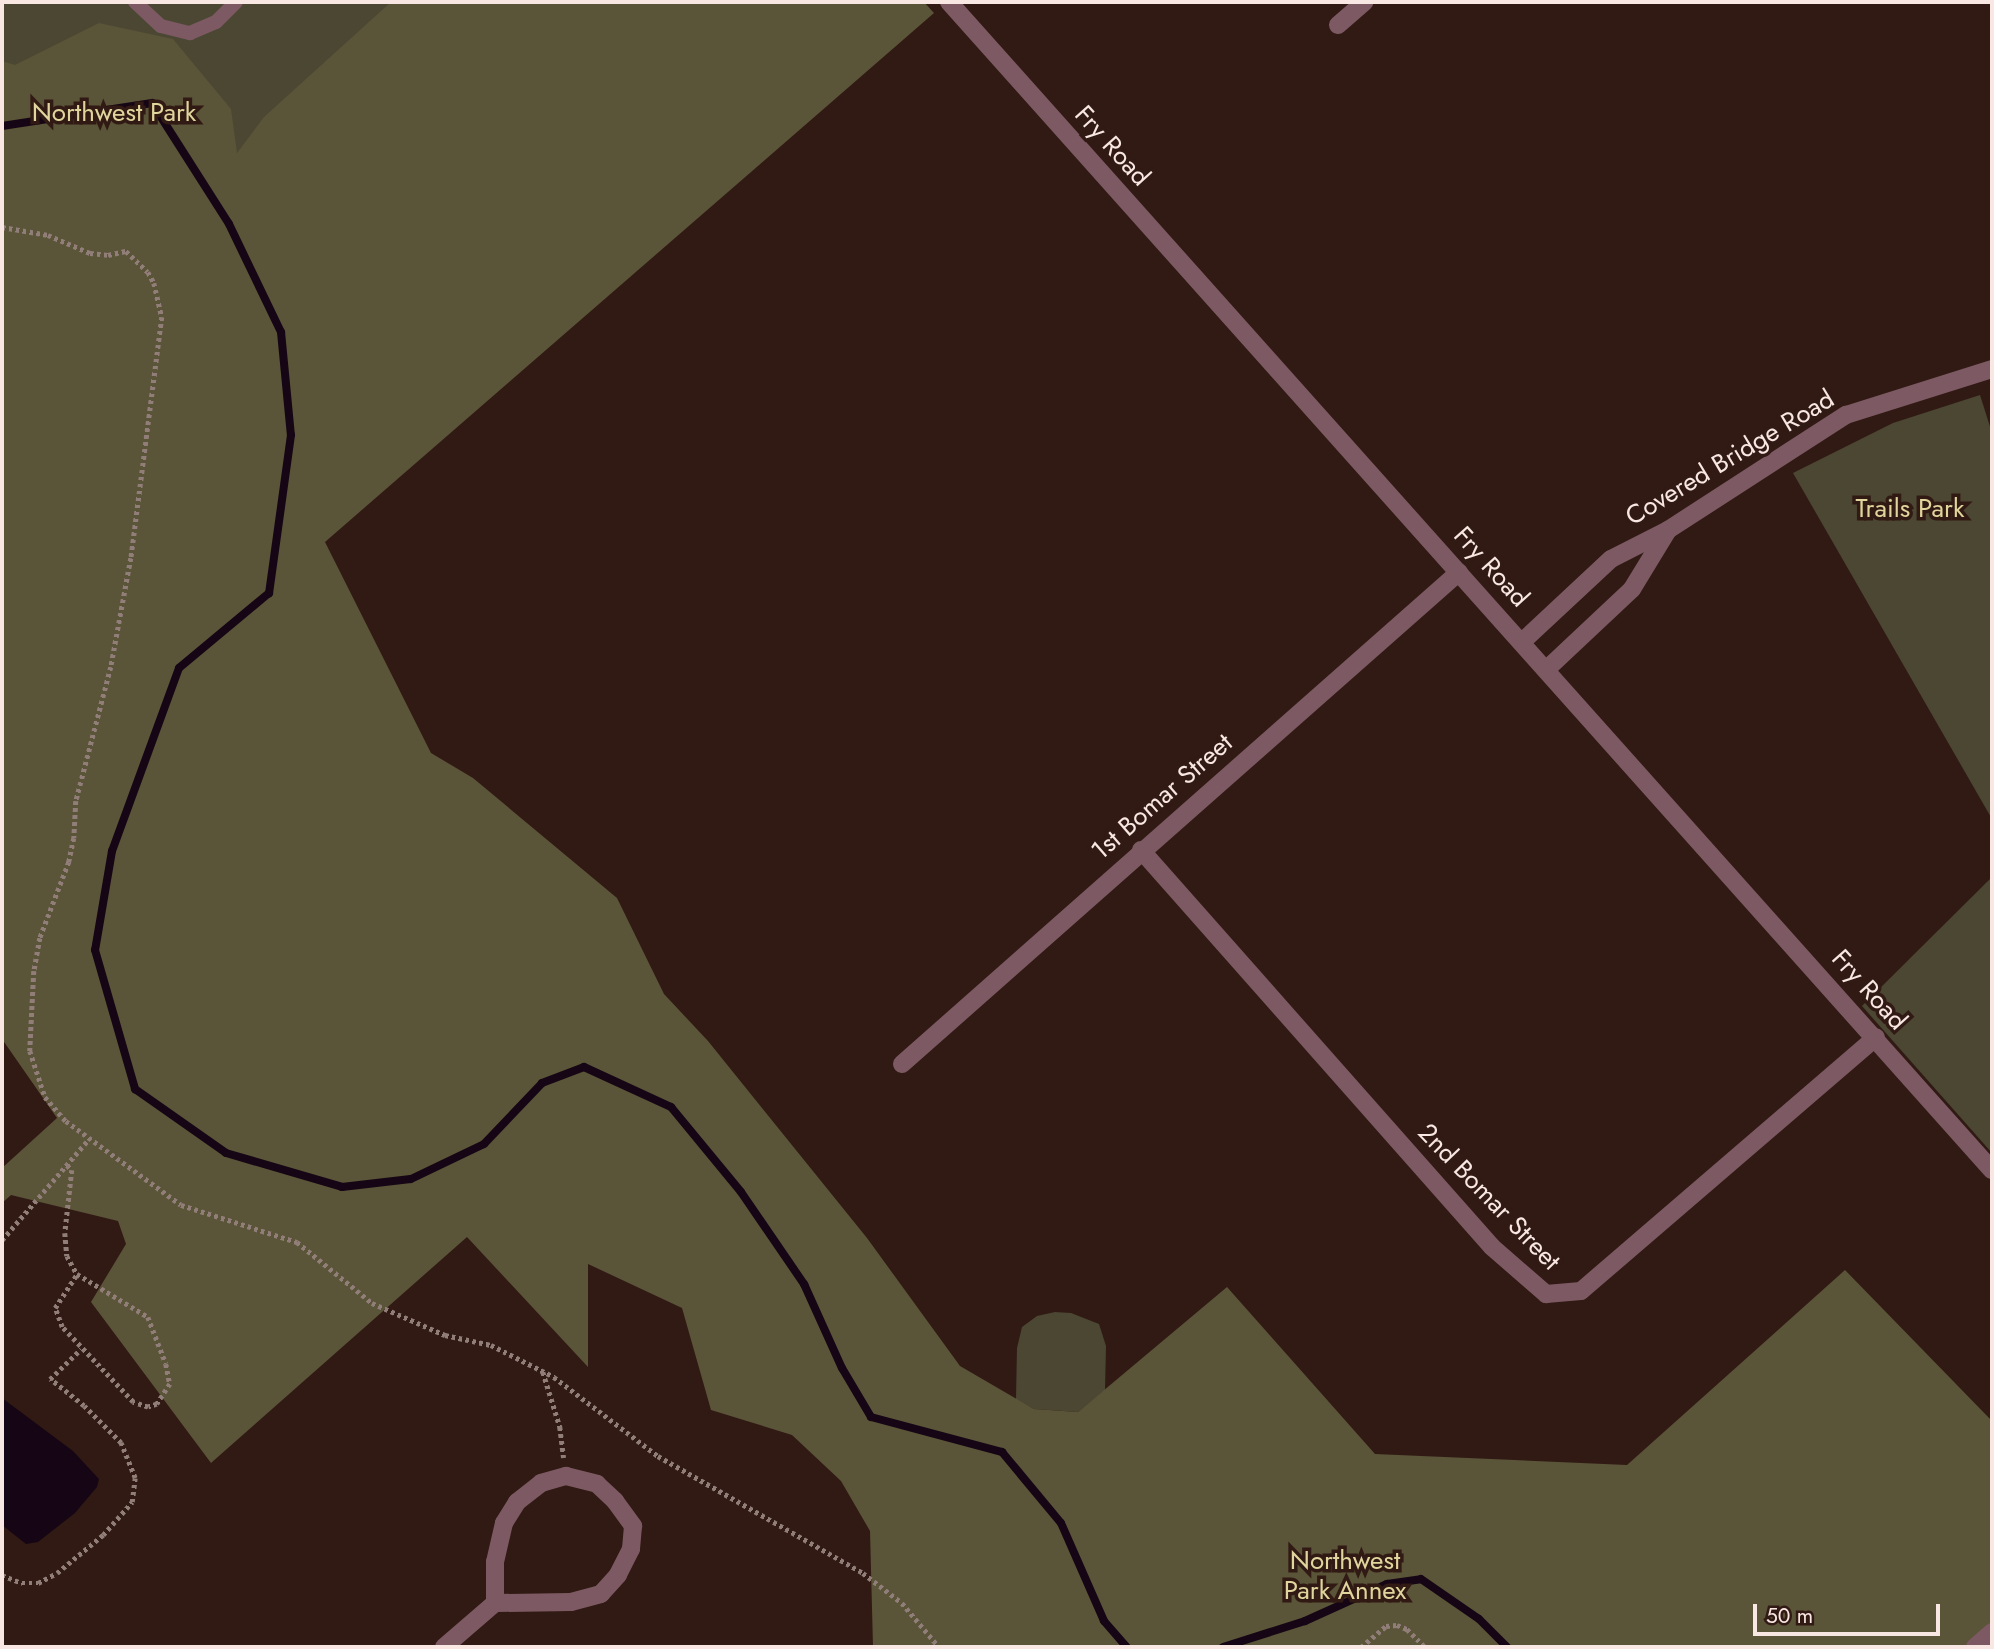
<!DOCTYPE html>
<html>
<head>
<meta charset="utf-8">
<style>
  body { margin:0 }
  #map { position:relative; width:1994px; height:1649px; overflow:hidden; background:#311a14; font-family:Jost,sans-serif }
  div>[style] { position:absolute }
  .green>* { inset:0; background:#4b4733 }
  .forest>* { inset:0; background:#5a5438 }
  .water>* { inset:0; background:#160514 }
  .stream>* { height:8px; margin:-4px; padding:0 4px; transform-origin:4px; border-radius:4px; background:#160514 }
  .path>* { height:4.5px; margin-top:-2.25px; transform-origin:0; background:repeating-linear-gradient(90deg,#927e79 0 3.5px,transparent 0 7px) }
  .service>* { height:14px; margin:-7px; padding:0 7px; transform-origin:7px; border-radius:7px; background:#7d5a63 }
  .minor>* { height:18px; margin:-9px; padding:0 9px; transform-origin:9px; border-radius:9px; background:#7d5a63 }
  .tertiary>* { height:18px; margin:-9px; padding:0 9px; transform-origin:9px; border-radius:9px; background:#7d5a63 }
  span { translate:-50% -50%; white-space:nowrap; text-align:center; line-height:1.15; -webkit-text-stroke:7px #311a14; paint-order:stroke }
  .park-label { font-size:26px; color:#e0d59c }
  .street-label { font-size:26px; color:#f8e7e3 }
  .frame { position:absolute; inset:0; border:4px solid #f8e7e3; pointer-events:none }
  .scale { position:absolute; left:1753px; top:1604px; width:187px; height:32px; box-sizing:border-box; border:4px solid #f8e7e3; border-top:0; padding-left:9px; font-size:21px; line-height:24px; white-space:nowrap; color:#f8e7e3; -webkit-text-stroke:5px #311a14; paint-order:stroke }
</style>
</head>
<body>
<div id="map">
  <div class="green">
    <i style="clip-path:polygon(2px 2px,410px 2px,2px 360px)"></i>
    <i style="clip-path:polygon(1980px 395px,1992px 433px,1992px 819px,1793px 473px,1893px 423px)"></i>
    <i style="clip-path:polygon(1992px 877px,1992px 1153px,1862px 1006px)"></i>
    <i style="clip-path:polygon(1055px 1312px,1071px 1313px,1099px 1324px,1106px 1346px,1105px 1390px,1078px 1412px,1034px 1409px,1016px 1399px,1017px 1348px,1022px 1327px,1037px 1316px)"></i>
  </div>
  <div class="forest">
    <i style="clip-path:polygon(391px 2px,924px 2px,934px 13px,325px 542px,431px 753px,473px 778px,617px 898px,664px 994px,708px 1041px,867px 1238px,960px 1366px,1034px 1409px,1078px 1412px,1227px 1287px,1375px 1454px,1627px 1465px,1845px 1270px,1992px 1421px,1992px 1647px,873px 1647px,870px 1531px,841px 1481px,792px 1435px,711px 1410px,682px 1308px,588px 1264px,588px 1367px,467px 1237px,211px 1463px,91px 1302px,126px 1244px,118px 1221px,11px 1195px,2px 1203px,2px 1168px,57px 1118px,2px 1039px,2px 61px,15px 65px,99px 23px,173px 39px,231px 109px,237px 153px,264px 117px)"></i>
  </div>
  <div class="water">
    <i style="clip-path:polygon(2px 1398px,73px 1451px,99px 1479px,97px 1487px,75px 1513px,38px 1542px,26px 1544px,2px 1525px)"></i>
  </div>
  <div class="stream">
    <i style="left:2px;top:126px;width:152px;rotate:-8.7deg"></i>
    <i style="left:152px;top:103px;width:143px;rotate:57.5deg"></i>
    <i style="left:229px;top:224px;width:120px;rotate:64.3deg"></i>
    <i style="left:281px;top:332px;width:103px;rotate:84.5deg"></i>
    <i style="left:291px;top:435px;width:160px;rotate:97.9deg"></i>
    <i style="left:269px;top:593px;width:117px;rotate:140.2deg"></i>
    <i style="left:179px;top:668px;width:195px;rotate:110.1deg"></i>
    <i style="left:112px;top:851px;width:100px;rotate:99.7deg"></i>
    <i style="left:95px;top:950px;width:145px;rotate:73.9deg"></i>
    <i style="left:135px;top:1089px;width:111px;rotate:35.1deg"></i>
    <i style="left:226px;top:1153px;width:121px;rotate:16.3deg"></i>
    <i style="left:342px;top:1187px;width:69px;rotate:-6.6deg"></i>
    <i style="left:411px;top:1179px;width:81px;rotate:-25.6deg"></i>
    <i style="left:484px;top:1144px;width:84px;rotate:-46.4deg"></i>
    <i style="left:542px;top:1083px;width:45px;rotate:-20.9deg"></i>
    <i style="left:584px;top:1067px;width:96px;rotate:24.7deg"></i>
    <i style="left:671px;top:1107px;width:110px;rotate:50.5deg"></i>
    <i style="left:741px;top:1192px;width:112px;rotate:55.6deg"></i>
    <i style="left:804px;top:1284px;width:92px;rotate:65.7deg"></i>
    <i style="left:842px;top:1368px;width:57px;rotate:59.4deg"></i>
    <i style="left:871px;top:1417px;width:136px;rotate:15deg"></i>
    <i style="left:1002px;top:1452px;width:92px;rotate:50.3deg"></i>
    <i style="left:1061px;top:1523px;width:107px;rotate:66.3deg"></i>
    <i style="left:1104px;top:1621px;width:35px;rotate:49deg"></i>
    <i style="left:1223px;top:1647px;width:86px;rotate:-17.6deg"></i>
    <i style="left:1305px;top:1621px;width:90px;rotate:-24.3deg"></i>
    <i style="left:1387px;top:1584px;width:34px;rotate:-8deg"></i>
    <i style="left:1421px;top:1579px;width:70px;rotate:34.6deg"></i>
    <i style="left:1479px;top:1619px;width:40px;rotate:45deg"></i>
  </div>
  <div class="path">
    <i style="left:2px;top:227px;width:47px;rotate:9.9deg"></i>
    <i style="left:48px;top:235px;width:46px;rotate:23.2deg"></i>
    <i style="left:90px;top:253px;width:18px;rotate:6deg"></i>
    <i style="left:108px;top:255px;width:18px;rotate:-13deg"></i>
    <i style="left:126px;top:251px;width:30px;rotate:44deg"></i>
    <i style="left:148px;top:272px;width:13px;rotate:61deg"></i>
    <i style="left:154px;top:283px;width:35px;rotate:77deg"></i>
    <i style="left:162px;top:317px;width:243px;rotate:97.3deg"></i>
    <i style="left:131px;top:558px;width:111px;rotate:100.4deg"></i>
    <i style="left:111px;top:667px;width:138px;rotate:104.6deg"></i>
    <i style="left:76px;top:801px;width:37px;rotate:93deg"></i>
    <i style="left:74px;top:838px;width:25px;rotate:102deg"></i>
    <i style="left:69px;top:862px;width:81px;rotate:110.9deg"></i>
    <i style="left:40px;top:938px;width:34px;rotate:100deg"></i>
    <i style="left:34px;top:971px;width:80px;rotate:92.9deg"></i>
    <i style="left:30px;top:1051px;width:48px;rotate:71.9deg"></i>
    <i style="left:45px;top:1097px;width:32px;rotate:49deg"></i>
    <i style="left:66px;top:1121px;width:142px;rotate:36.1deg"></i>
    <i style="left:181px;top:1205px;width:122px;rotate:17.7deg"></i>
    <i style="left:297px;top:1242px;width:97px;rotate:39.1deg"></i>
    <i style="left:372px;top:1303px;width:80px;rotate:23.7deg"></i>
    <i style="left:445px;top:1335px;width:47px;rotate:12.3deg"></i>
    <i style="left:491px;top:1345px;width:71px;rotate:26.9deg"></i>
    <i style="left:554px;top:1377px;width:131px;rotate:37.2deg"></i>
    <i style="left:658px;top:1456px;width:236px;rotate:29.7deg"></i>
    <i style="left:863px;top:1573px;width:49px;rotate:37.6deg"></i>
    <i style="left:902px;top:1603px;width:57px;rotate:49.9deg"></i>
    <i style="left:67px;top:1165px;width:7px;rotate:45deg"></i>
    <i style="left:72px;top:1170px;width:63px;rotate:96.3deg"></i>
    <i style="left:65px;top:1233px;width:23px;rotate:85deg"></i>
    <i style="left:67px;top:1256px;width:21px;rotate:61deg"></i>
    <i style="left:2px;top:1240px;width:133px;rotate:-49.3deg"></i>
    <i style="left:77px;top:1274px;width:83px;rotate:31.2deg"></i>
    <i style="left:148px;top:1317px;width:50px;rotate:69deg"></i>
    <i style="left:166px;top:1364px;width:20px;rotate:79deg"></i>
    <i style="left:170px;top:1384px;width:24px;rotate:123deg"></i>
    <i style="left:157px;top:1404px;width:9px;rotate:162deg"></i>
    <i style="left:148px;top:1407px;width:16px;rotate:-162deg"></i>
    <i style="left:133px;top:1402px;width:103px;rotate:-133.4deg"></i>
    <i style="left:62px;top:1327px;width:20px;rotate:-110deg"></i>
    <i style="left:55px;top:1308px;width:40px;rotate:-57.1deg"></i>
    <i style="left:543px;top:1372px;width:58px;rotate:72.8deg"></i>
    <i style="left:560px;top:1427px;width:31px;rotate:83deg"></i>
    <i style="left:2px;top:1575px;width:22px;rotate:22deg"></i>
    <i style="left:22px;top:1583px;width:16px"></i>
    <i style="left:38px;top:1583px;width:21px;rotate:-28deg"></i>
    <i style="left:57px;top:1573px;width:60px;rotate:-39.6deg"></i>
    <i style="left:103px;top:1535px;width:44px;rotate:-48.7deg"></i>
    <i style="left:132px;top:1502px;width:24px;rotate:-83deg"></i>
    <i style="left:135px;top:1478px;width:38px;rotate:-112deg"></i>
    <i style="left:121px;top:1443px;width:52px;rotate:-135deg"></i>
    <i style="left:84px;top:1406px;width:43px;rotate:-141.5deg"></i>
    <i style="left:50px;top:1379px;width:43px;rotate:-44.1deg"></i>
    <i style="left:1361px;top:1647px;width:33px;rotate:-40deg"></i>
    <i style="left:1386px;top:1626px;width:11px;rotate:-5deg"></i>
    <i style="left:1397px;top:1625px;width:11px;rotate:22deg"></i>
    <i style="left:1407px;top:1629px;width:25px;rotate:45deg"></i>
  </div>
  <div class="service">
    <i style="left:135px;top:2px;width:35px;rotate:43deg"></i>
    <i style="left:161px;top:26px;width:30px;rotate:14deg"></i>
    <i style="left:190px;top:33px;width:28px;rotate:-23deg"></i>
    <i style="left:216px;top:22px;width:28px;rotate:-45deg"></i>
  </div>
  <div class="minor">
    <i style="left:1338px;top:25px;width:35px;rotate:-41deg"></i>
    <i style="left:1523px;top:641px;width:120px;rotate:-43deg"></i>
    <i style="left:1611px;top:559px;width:64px;rotate:-27deg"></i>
    <i style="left:1668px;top:530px;width:212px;rotate:-32.9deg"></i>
    <i style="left:1846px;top:415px;width:153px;rotate:-17.5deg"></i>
    <i style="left:1548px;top:668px;width:115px;rotate:-43.2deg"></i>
    <i style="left:1632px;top:589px;width:69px;rotate:-58.6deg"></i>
    <i style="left:1141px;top:850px;width:530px;rotate:48.52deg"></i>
    <i style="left:1492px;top:1247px;width:72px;rotate:41deg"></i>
    <i style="left:1546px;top:1294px;width:35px;rotate:-5deg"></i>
    <i style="left:1581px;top:1291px;width:389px;rotate:-40.7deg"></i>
    <i style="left:902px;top:1064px;width:743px;rotate:-41.45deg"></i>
    <i style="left:566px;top:1476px;width:32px;rotate:14deg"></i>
    <i style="left:597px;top:1484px;width:25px;rotate:43deg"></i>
    <i style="left:615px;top:1501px;width:31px;rotate:54deg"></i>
    <i style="left:633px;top:1526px;width:23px;rotate:95deg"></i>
    <i style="left:631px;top:1549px;width:29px;rotate:117deg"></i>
    <i style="left:618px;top:1575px;width:25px;rotate:132deg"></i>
    <i style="left:601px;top:1594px;width:31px;rotate:165deg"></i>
    <i style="left:571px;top:1602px;width:76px;rotate:179.2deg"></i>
    <i style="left:495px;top:1603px;width:41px;rotate:-90deg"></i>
    <i style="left:495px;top:1562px;width:40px;rotate:-77deg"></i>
    <i style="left:504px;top:1523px;width:25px;rotate:-58deg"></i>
    <i style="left:517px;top:1502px;width:31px;rotate:-38deg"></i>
    <i style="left:541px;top:1483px;width:26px;rotate:-16deg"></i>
    <i style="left:444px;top:1647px;width:67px;rotate:-40.8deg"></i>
    <i style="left:1975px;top:1647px;width:23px;rotate:-41deg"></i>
  </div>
  <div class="tertiary">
    <i style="left:949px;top:2px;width:1566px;rotate:48.24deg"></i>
  </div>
  <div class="park-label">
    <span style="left:114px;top:113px">Northwest Park</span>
    <span style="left:1910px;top:509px">Trails Park</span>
    <span style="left:1345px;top:1576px">Northwest<br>Park Annex</span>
  </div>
  <div class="street-label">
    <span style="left:1112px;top:146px;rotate:48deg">Fry Road</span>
    <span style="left:1730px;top:458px;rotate:-31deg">Covered Bridge Road</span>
    <span style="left:1491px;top:567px;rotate:48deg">Fry Road</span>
    <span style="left:1162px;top:797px;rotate:-41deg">1st Bomar Street</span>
    <span style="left:1869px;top:990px;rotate:48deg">Fry Road</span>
    <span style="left:1489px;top:1197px;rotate:46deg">2nd Bomar Street</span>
  </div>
  <div class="frame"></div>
  <div class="scale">50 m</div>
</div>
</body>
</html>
